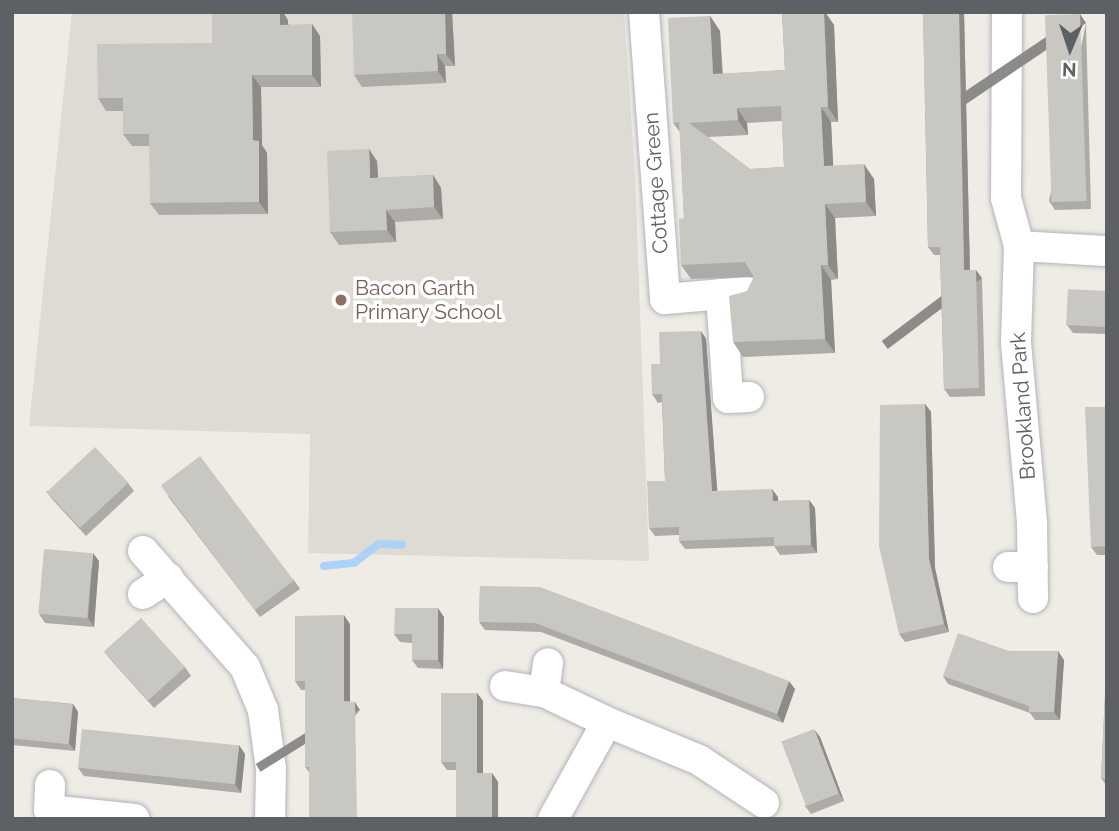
<!DOCTYPE html>
<html>
<head>
<meta charset="utf-8">
<style>
  body { margin:0 }
  #map { position:relative; width:1119px; height:831px; overflow:hidden; background:#eeece5; font-family:Raleway,sans-serif }
  div>[style] { position:absolute }
  .education>* { inset:0; background:#dddbd3 }
  .stream>* { height:8px; margin:-4px; padding:0 4px; transform-origin:4px; border-radius:4px; background:#acd3f7 }
  .roads { filter:drop-shadow(0 0 2px #b2b5b9) drop-shadow(0 0 2px #b2b5b9) }
  .minor>* { height:30px; margin:-15px; padding:0 15px; transform-origin:15px; border-radius:15px; background:#fff }
  .wall>* { inset:0; background:#adaba7 }
  .shaded-wall>* { inset:0; background:#8d8b88; transform-origin:0 0 }
  .building>* { inset:0; background:#c9c7c2; transform-origin:0 0 }
  .dots>* { width:19px; height:19px; translate:-50% -50%; box-sizing:border-box; border:4px solid #fff; border-radius:50% }
  span { translate:-50% -50%; white-space:nowrap; text-align:center; line-height:1.15; -webkit-text-stroke:7px #fff; paint-order:stroke }
  .street-label { font-size:21px; color:#5d6064 }
  .education-label { font-size:21px; color:#785e54 }
  .left { translate:0 -50%; text-align:left }
  .frame { position:absolute; inset:0; border:14px solid #5d6064; pointer-events:none }
  .north { position:absolute; left:1035px; top:14px; width:70px; height:70px; -webkit-text-stroke:5px #fff; paint-order:stroke; rotate:182deg; font-size:19px; font-weight:700; line-height:28px; text-align:center; color:#5d6064 }
  .north::after { content:''; display:block; margin:auto; width:24px; height:32px; background:#5d6064; clip-path:polygon(50% 0,100% 100%,50% 72%,0 100%) }
</style>
</head>
<body>
<div id="map">
  <div class="education">
    <i style="clip-path:polygon(72px 12px,624px 12px,635px 174px,649px 561px,308px 553px,310px 434px,29px 426px)"></i>
  </div>
  <div class="stream">
    <i style="left:324px;top:566px;width:30px;rotate:-6deg"></i>
    <i style="left:354px;top:563px;width:31px;rotate:-38deg"></i>
    <i style="left:378px;top:544px;width:24px;rotate:2deg"></i>
  </div>
  <div class="roads">
    <div class="minor">
      <i style="left:644px;top:12px;width:288px;rotate:85.8deg"></i>
      <i style="left:665px;top:299px;width:82px;rotate:-4.9deg"></i>
      <i style="left:1007px;top:12px;width:186px;rotate:90.3deg"></i>
      <i style="left:1006px;top:198px;width:50px;rotate:74.8deg"></i>
      <i style="left:1019px;top:246px;width:97px;rotate:91.8deg"></i>
      <i style="left:1016px;top:343px;width:181px;rotate:84.9deg"></i>
      <i style="left:1032px;top:523px;width:75px;rotate:89.2deg"></i>
      <i style="left:1019px;top:246px;width:88px;rotate:3.3deg"></i>
      <i style="left:721px;top:294px;width:104px;rotate:86.1deg"></i>
      <i style="left:728px;top:398px;width:21px;rotate:-3deg"></i>
      <i style="left:143px;top:551px;width:154px;rotate:48.7deg"></i>
      <i style="left:245px;top:667px;width:47px;rotate:67.3deg"></i>
      <i style="left:263px;top:710px;width:60px;rotate:82.3deg"></i>
      <i style="left:271px;top:769px;width:50px;rotate:91.1deg"></i>
      <i style="left:1008px;top:567px;width:25px"></i>
      <i style="left:143px;top:594px;width:30px;rotate:-33deg"></i>
      <i style="left:505px;top:686px;width:39px;rotate:9deg"></i>
      <i style="left:544px;top:692px;width:70px;rotate:25.5deg"></i>
      <i style="left:544px;top:692px;width:29px;rotate:-82deg"></i>
      <i style="left:50px;top:785px;width:25px;rotate:92deg"></i>
      <i style="left:49px;top:810px;width:86px;rotate:6deg"></i>
      <i style="left:553px;top:819px;width:111px;rotate:-60.9deg"></i>
      <i style="left:607px;top:722px;width:100px;rotate:22.4deg"></i>
      <i style="left:699px;top:760px;width:78px;rotate:33.5deg"></i>
    </div>
  </div>
  <div class="wall">
    <i style="clip-path:polygon(452px 12px,455px 66px,445px 66px,446px 83px,362px 87px,354px 75px)"></i>
    <i style="clip-path:polygon(evenodd,782px 12px,825px 12px,834px 25px,838px 122px,831px 122px,833px 166px,874px 179px,876px 216px,835px 218px,838px 279px,831px 280px,835px 353px,743px 357px,733px 342px,747px 291px,754px 277px,691px 279px,681px 265px,684px 218px,680px 132px,673px 123px,710px 16px,720px 31px,723px 74px,785px 70px,782px 12px,782px 121px,784px 167px,750px 169px,708px 137px,748px 135px,747px 123px,782px 121px)"></i>
    <i style="clip-path:polygon(923px 12px,964px 12px,970px 270px,982px 278px,985px 396px,950px 397px,944px 389px,940px 255px,934px 255px,928px 247px)"></i>
    <i style="clip-path:polygon(288px 20px,288px 24px,320px 36px,321px 87px,261px 87px,262px 145px,267px 153px,268px 214px,159px 215px,150px 203px,150px 146px,132px 146px,123px 134px,123px 111px,106px 111px,98px 98px,212px 43px)"></i>
    <i style="clip-path:polygon(1086px 23px,1091px 209px,1055px 210px,1049px 201px)"></i>
    <i style="clip-path:polygon(377px 161px,378px 178px,433px 175px,441px 188px,443px 219px,395px 222px,396px 242px,339px 245px,330px 232px)"></i>
    <i style="clip-path:polygon(1107px 291px,1107px 334px,1073px 333px,1067px 325px)"></i>
    <i style="clip-path:polygon(701px 331px,706px 339px,717px 491px,778px 497px,778px 501px,809px 500px,815px 508px,817px 553px,780px 555px,774px 546px,685px 549px,679px 541px,679px 535px,655px 536px,649px 528px,665px 481px,662px 402px,658px 403px,652px 394px,660px 364px)"></i>
    <i style="clip-path:polygon(925px 404px,931px 412px,935px 568px,949px 632px,905px 642px,899px 634px)"></i>
    <i style="clip-path:polygon(1107px 407px,1107px 555px,1097px 555px,1091px 547px)"></i>
    <i style="clip-path:polygon(128px 483px,134px 491px,86px 536px,52px 499px,46px 491px)"></i>
    <i style="clip-path:polygon(167px 495px,294px 580px,300px 589px,260px 617px)"></i>
    <i style="clip-path:polygon(99px 561px,94px 627px,45px 623px,39px 614px)"></i>
    <i style="clip-path:polygon(480px 586px,795px 689px,783px 723px,541px 632px,485px 630px,479px 622px)"></i>
    <i style="clip-path:polygon(444px 617px,443px 669px,418px 668px,412px 660px,412px 643px,400px 642px,394px 634px)"></i>
    <i style="clip-path:polygon(350px 624px,350px 702px,360px 710px,309px 772px,305px 767px,305px 690px,301px 690px,295px 681px)"></i>
    <i style="clip-path:polygon(104px 651px,185px 667px,191px 676px,154px 708px,110px 659px)"></i>
    <i style="clip-path:polygon(1009px 651px,1064px 660px,1060px 720px,1035px 720px,1030px 713px,948px 684px,943px 676px)"></i>
    <i style="clip-path:polygon(1107px 653px,1107px 786px,1101px 778px)"></i>
    <i style="clip-path:polygon(477px 693px,483px 701px,483px 773px,492px 773px,498px 782px,498px 819px,456px 819px,456px 770px,447px 770px,441px 762px)"></i>
    <i style="clip-path:polygon(12px 698px,73px 704px,78px 712px,75px 751px,12px 745px)"></i>
    <i style="clip-path:polygon(820px 737px,844px 801px,811px 814px,805px 806px)"></i>
    <i style="clip-path:polygon(245px 754px,241px 793px,84px 776px,78px 768px)"></i>
  </div>
  <div class="shaded-wall">
    <i style="clip-path:polygon(280px 12px,283px 12px,288px 20px,288px 37px,280px 25px)"></i>
    <i style="clip-path:polygon(445px 12px,452px 12px,455px 66px,446px 54px)"></i>
    <i style="clip-path:polygon(824px 12px,825px 12px,834px 25px,838px 122px,828px 107px)"></i>
    <i style="clip-path:polygon(959px 12px,964px 12px,970px 278px,964px 270px)"></i>
    <i style="left:1080px;top:14px;width:11px;height:187px;rotate:56deg"></i>
    <i style="clip-path:polygon(710px 16px,720px 31px,723px 89px,713px 74px)"></i>
    <i style="clip-path:polygon(312px 24px,320px 36px,321px 87px,312px 75px)"></i>
    <i style="clip-path:polygon(437px 54px,445px 66px,446px 83px,438px 71px)"></i>
    <i style="clip-path:polygon(252px 75px,261px 87px,262px 145px,267px 153px,268px 214px,259px 202px,253px 140px)"></i>
    <i style="clip-path:polygon(821px 107px,831px 122px,834px 181px,824px 166px)"></i>
    <i style="clip-path:polygon(737px 108px,747px 123px,748px 135px,738px 120px)"></i>
    <i style="clip-path:polygon(369px 149px,377px 161px,379px 190px,370px 178px)"></i>
    <i style="clip-path:polygon(864px 164px,874px 179px,876px 216px,866px 202px)"></i>
    <i style="clip-path:polygon(433px 175px,441px 188px,443px 219px,434px 207px)"></i>
    <i style="clip-path:polygon(825px 204px,835px 218px,838px 279px,828px 265px)"></i>
    <i style="clip-path:polygon(386px 210px,395px 222px,396px 242px,387px 230px)"></i>
    <i style="clip-path:polygon(821px 265px,831px 280px,835px 353px,825px 339px)"></i>
    <i style="left:976px;top:270px;width:10px;height:118px;rotate:53deg"></i>
    <i style="clip-path:polygon(701px 331px,706px 339px,718px 500px,712px 491px)"></i>
    <i style="clip-path:polygon(925px 404px,931px 412px,935px 568px,949px 632px,944px 624px,929px 559px)"></i>
    <i style="clip-path:polygon(772px 489px,778px 497px,778px 509px,773px 501px)"></i>
    <i style="clip-path:polygon(809px 500px,815px 508px,817px 553px,811px 545px)"></i>
    <i style="clip-path:polygon(93px 553px,99px 561px,94px 627px,88px 618px)"></i>
    <i style="clip-path:polygon(438px 608px,444px 617px,443px 669px,438px 660px)"></i>
    <i style="clip-path:polygon(344px 615px,350px 624px,350px 710px,344px 701px)"></i>
    <i style="clip-path:polygon(1058px 651px,1064px 660px,1060px 720px,1054px 712px)"></i>
    <i style="clip-path:polygon(789px 681px,795px 689px,783px 723px,777px 714px)"></i>
    <i style="clip-path:polygon(477px 693px,483px 701px,483px 782px,477px 773px)"></i>
    <i style="left:355px;top:702px;width:9px;height:117px;rotate:58deg"></i>
    <i style="clip-path:polygon(73px 704px,78px 712px,75px 751px,69px 743px)"></i>
    <i style="clip-path:polygon(814px 729px,820px 737px,844px 801px,839px 793px)"></i>
    <i style="clip-path:polygon(239px 745px,245px 754px,241px 793px,235px 784px)"></i>
    <i style="clip-path:polygon(492px 773px,498px 782px,498px 819px,492px 819px)"></i>
  </div>
  <div class="building">
    <i style="clip-path:polygon(212px 12px,280px 12px,280px 25px,312px 24px,312px 75px,252px 75px,253px 140px,259px 141px,259px 202px,150px 203px,149px 134px,123px 134px,123px 98px,98px 98px,97px 44px,212px 43px)"></i>
    <i style="clip-path:polygon(352px 12px,445px 12px,446px 54px,437px 54px,438px 71px,354px 75px)"></i>
    <i style="clip-path:polygon(evenodd,782px 12px,824px 12px,828px 107px,821px 107px,824px 166px,864px 164px,866px 202px,825px 204px,828px 265px,821px 265px,825px 339px,733px 342px,729px 296px,747px 291px,754px 277px,745px 262px,681px 265px,679px 219px,684px 218px,679px 122px,673px 123px,668px 18px,710px 16px,713px 74px,785px 70px,782px 12px,781px 106px,784px 167px,750px 169px,689px 123px,738px 120px,737px 108px,781px 106px)"></i>
    <i style="clip-path:polygon(923px 12px,959px 12px,964px 270px,976px 270px,979px 388px,944px 389px,940px 247px,928px 247px)"></i>
    <i style="left:1080px;top:14px;width:187px;height:35px;rotate:88deg"></i>
    <i style="clip-path:polygon(369px 149px,370px 178px,433px 175px,434px 207px,386px 210px,387px 230px,330px 232px,327px 151px)"></i>
    <i style="left:1068px;top:289px;width:39px;height:36px;rotate:3deg"></i>
    <i style="clip-path:polygon(701px 331px,712px 491px,772px 489px,773px 501px,809px 500px,811px 545px,774px 546px,774px 537px,679px 541px,679px 527px,649px 528px,647px 481px,665px 481px,662px 394px,652px 394px,651px 364px,660px 364px,659px 332px)"></i>
    <i style="clip-path:polygon(925px 404px,929px 559px,944px 624px,899px 634px,879px 546px,880px 405px)"></i>
    <i style="clip-path:polygon(1085px 407px,1107px 407px,1107px 546px,1091px 547px)"></i>
    <i style="left:95px;top:447px;width:49px;height:66px;rotate:47deg"></i>
    <i style="left:200px;top:456px;width:156px;height:49px;rotate:53deg"></i>
    <i style="left:44px;top:549px;width:49px;height:65px;rotate:5deg"></i>
    <i style="clip-path:polygon(480px 586px,540px 587px,789px 681px,777px 714px,535px 623px,479px 622px)"></i>
    <i style="clip-path:polygon(395px 608px,438px 608px,438px 660px,412px 660px,412px 634px,394px 634px)"></i>
    <i style="clip-path:polygon(344px 615px,344px 701px,355px 702px,357px 819px,309px 819px,309px 767px,305px 767px,305px 681px,295px 681px,295px 616px)"></i>
    <i style="left:141px;top:618px;width:66px;height:50px;rotate:48deg"></i>
    <i style="clip-path:polygon(958px 633px,1009px 651px,1058px 651px,1054px 712px,1029px 712px,1029px 706px,943px 676px)"></i>
    <i style="clip-path:polygon(1107px 653px,1107px 779px,1101px 778px)"></i>
    <i style="clip-path:polygon(441px 693px,477px 693px,477px 773px,492px 773px,492px 819px,456px 819px,456px 762px,441px 762px)"></i>
    <i style="left:12px;top:698px;width:61px;height:40px;rotate:6deg"></i>
    <i style="left:82px;top:729px;width:158px;height:39px;rotate:6deg"></i>
    <i style="left:814px;top:729px;width:69px;height:35px;rotate:69deg"></i>
  </div>
  <div class="dots">
    <i style="left:341px;top:300px;background:#8d6e63"></i>
  </div>
  <div class="street-label">
    <span style="left:656px;top:183px;rotate:-94deg">Cottage Green</span>
    <span style="left:1023px;top:406px;rotate:-94deg">Brookland Park</span>
  </div>
  <div class="education-label">
    <span class="left" style="left:355px;top:300px">Bacon Garth<br>Primary School</span>
  </div>
  <div class="frame"></div>
  <div class="north">N</div>
</div>
</body>
</html>
